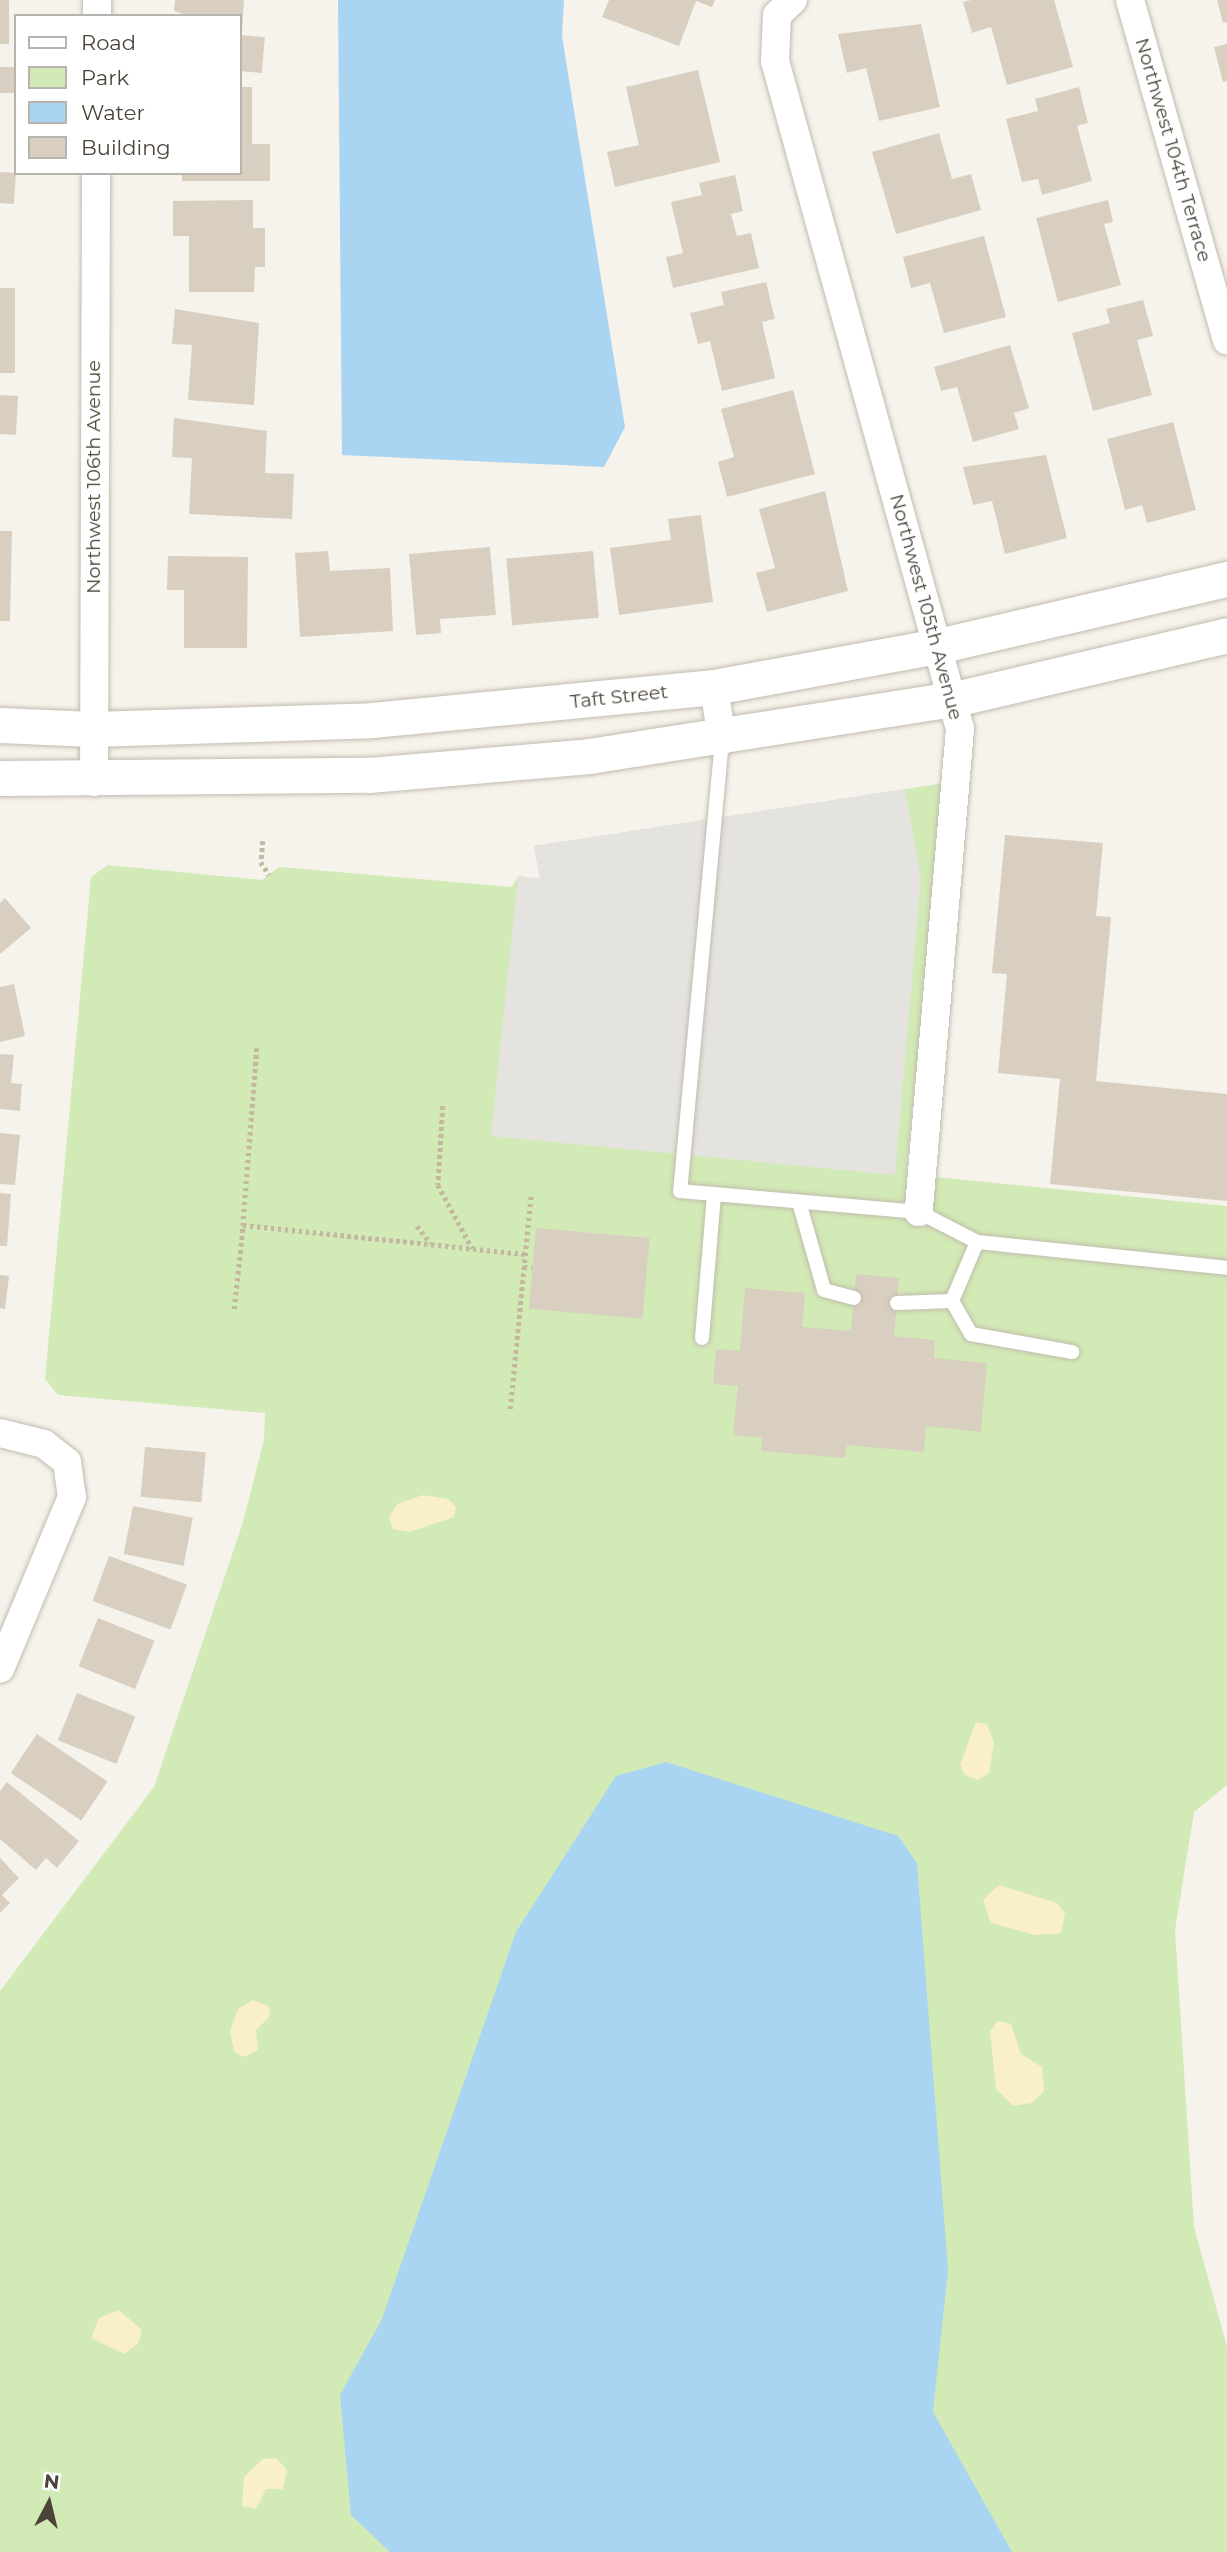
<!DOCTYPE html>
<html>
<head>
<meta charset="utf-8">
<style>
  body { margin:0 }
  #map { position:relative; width:1227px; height:2552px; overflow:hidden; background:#f6f3ec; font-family:Montserrat,sans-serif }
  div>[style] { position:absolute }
  .green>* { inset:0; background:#d2eab5 }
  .sand>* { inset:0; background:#f9efc9 }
  .parking>* { inset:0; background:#e5e3e0 }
  .water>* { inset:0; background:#a9d4f2 }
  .building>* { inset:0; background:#d8cfc1; transform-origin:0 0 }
  .path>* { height:4.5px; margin-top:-2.25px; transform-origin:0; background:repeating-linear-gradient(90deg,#c4b79f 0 3.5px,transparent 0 7px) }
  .roads { filter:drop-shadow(0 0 2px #c2bbae) drop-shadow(0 0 2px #c2bbae) }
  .service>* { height:14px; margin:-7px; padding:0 7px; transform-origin:7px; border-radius:7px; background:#fff }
  .minor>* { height:28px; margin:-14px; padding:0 14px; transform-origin:14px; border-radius:14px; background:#fff }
  .tertiary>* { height:35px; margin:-17.5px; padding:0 17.5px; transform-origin:17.5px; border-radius:17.5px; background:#fff }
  span { translate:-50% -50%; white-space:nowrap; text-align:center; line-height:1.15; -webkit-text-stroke:7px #fff; paint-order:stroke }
  .street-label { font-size:19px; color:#4b4439 }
  .legend { position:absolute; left:14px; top:14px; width:228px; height:161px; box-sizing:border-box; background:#fff; border:2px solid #b7b4b0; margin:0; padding:9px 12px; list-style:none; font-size:21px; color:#4b4439 }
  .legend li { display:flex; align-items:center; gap:14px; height:35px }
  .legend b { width:35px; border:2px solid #b7b4b0 }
  .north { position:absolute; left:14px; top:2468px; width:70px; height:70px; -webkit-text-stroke:5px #fff; paint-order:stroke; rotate:7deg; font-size:19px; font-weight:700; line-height:28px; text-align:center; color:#4b4439 }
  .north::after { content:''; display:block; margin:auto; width:24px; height:32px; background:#4b4439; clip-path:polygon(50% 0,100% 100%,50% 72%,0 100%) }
</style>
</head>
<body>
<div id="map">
  <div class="green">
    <i style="clip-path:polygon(945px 783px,906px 1174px,1227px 1206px,1227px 1785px,1194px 1812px,1175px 1930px,1194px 2227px,1227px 2347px,1227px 2552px,0 2552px,0 1991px,154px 1787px,243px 1522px,264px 1440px,265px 1413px,58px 1395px,45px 1379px,91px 877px,108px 865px,262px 880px,279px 867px,512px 887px,518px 876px,540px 879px,534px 846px)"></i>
  </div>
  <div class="sand">
    <i style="clip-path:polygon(423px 1495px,448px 1499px,456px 1507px,454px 1517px,409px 1532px,393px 1529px,389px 1518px,397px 1504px)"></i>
    <i style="clip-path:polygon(976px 1722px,987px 1724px,994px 1743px,989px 1773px,978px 1780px,965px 1775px,960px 1765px)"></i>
    <i style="clip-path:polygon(999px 1885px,1057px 1903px,1065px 1913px,1061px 1933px,1036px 1935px,991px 1923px,983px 1900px)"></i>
    <i style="clip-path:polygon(253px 2000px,269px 2006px,270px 2016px,256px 2030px,258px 2050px,244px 2057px,234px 2052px,230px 2031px,238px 2009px)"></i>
    <i style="clip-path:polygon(998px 2021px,1011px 2024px,1021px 2054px,1042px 2067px,1044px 2091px,1032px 2103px,1013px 2106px,996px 2089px,990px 2031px)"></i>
    <i style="clip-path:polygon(119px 2310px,142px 2330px,138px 2344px,124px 2354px,91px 2338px,99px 2318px)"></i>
    <i style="clip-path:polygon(276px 2458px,287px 2470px,283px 2489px,266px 2489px,256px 2509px,242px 2506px,244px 2477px,263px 2459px)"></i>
  </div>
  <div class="parking">
    <i style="clip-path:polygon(905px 789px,921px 878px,895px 1175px,491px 1136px,518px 876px,540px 879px,534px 846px)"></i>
  </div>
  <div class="water">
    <i style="clip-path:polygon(338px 0,564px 0,562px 36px,625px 427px,604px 467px,342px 455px)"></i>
    <i style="clip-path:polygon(666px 1762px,898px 1836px,917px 1863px,948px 2270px,933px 2412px,1012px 2552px,390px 2552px,351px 2515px,340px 2395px,382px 2319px,516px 1932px,616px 1776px)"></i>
  </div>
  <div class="building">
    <i style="left:0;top:0;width:9px;height:44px"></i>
    <i style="clip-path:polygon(175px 0,244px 0,242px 29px,240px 16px,190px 16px,174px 11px)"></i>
    <i style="clip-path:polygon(609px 0,715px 0,712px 7px,696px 1px,679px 46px,602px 17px)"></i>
    <i style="clip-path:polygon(971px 0,1054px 0,1073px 67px,1007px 85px,991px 27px,972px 33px,963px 2px)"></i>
    <i style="clip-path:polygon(1217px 0,1227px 0,1227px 22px,1223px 23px)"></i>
    <i style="clip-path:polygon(921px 24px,940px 107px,879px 121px,866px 68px,847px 73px,838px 34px)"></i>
    <i style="left:240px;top:35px;width:25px;height:36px;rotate:5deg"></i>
    <i style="clip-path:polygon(1227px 44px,1227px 81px,1223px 82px,1214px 47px)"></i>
    <i style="left:0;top:67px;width:16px;height:26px"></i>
    <i style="clip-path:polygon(698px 70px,720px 162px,615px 187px,607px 152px,639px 145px,626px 87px)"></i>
    <i style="clip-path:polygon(240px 87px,252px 87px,252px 144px,270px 144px,270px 181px,182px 181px,182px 173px,240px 173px)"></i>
    <i style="clip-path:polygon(1079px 87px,1088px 123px,1077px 126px,1092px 181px,1042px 195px,1038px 179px,1022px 182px,1006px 119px,1038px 111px,1035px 99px)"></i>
    <i style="clip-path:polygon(939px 133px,952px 179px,971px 174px,981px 210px,896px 234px,872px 152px)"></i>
    <i style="left:0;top:172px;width:16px;height:31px;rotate:4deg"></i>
    <i style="clip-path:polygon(735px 175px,743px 211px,731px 214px,737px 236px,751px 233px,759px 268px,673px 288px,666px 257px,683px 253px,671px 202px,702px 195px,699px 183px)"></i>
    <i style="clip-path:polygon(253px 200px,253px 228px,265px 228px,265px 267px,255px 267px,254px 292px,189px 292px,189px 236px,173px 236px,173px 201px)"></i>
    <i style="clip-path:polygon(1108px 200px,1113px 222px,1104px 224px,1121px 285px,1058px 302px,1036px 218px)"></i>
    <i style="clip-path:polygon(984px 236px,1006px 317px,944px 333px,930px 283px,911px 288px,903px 257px)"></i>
    <i style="clip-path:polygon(766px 282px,775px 319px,762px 322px,775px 378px,722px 391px,710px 341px,698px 344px,690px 313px,724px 305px,721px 292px)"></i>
    <i style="left:0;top:288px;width:15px;height:85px"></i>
    <i style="clip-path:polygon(1143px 300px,1153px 336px,1137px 340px,1152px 395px,1093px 411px,1072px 333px,1110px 323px,1106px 309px)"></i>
    <i style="clip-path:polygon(175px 309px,259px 323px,254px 405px,188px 400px,192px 345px,172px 344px)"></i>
    <i style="clip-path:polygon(1010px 345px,1029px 408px,1014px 413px,1019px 429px,973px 442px,957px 387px,941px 391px,934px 367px)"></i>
    <i style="clip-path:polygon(793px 390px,815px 474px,727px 497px,718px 462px,734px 457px,721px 409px)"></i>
    <i style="left:0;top:395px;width:18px;height:39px;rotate:3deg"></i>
    <i style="clip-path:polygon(174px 418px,267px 431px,265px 473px,294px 474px,292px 519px,189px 514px,192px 458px,172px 457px)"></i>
    <i style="clip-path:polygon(1173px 422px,1196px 510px,1147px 523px,1142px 505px,1125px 510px,1107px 439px)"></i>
    <i style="clip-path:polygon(1046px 455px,1067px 538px,1005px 554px,992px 501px,973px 505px,963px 467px)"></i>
    <i style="clip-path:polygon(825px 491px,848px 591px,767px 612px,756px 573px,775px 568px,759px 509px)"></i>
    <i style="clip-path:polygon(701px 515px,713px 602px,619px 615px,610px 548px,671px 540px,668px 519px)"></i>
    <i style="clip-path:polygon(0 531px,12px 531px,10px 621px,0 621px)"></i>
    <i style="clip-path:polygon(490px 547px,496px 615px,440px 619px,441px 633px,416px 635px,409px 554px)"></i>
    <i style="clip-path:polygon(328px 551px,330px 571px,390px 568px,393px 631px,300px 637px,295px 553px)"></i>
    <i style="left:593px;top:551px;width:67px;height:87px;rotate:85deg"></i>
    <i style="clip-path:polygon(168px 556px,248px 557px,247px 648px,184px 648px,184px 590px,167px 590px)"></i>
    <i style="clip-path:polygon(1005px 835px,1103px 843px,1096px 916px,1111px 917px,1096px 1081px,1227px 1094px,1227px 1201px,1050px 1184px,1060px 1079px,998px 1073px,1007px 974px,992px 973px)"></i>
    <i style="clip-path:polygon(5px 898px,31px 928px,0 954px,0 903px)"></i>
    <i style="clip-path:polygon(14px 984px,25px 1036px,0 1042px,0 987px)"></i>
    <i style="clip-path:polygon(0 1054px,14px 1055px,11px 1083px,22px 1084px,20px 1111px,0 1109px)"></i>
    <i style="clip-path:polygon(0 1133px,20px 1135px,15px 1185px,0 1184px)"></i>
    <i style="clip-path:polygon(0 1193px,11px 1194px,7px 1246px,0 1246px)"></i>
    <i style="left:536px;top:1228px;width:114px;height:81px;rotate:5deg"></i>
    <i style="clip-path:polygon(856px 1274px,899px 1278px,894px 1336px,935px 1340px,934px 1358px,987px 1363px,981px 1432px,926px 1426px,924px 1452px,847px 1445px,845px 1458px,761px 1451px,762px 1438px,733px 1435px,738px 1386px,713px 1384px,716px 1349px,740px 1351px,745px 1288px,805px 1293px,802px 1327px,851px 1331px)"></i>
    <i style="clip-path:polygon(0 1275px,9px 1276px,5px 1309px,0 1308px)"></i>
    <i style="left:145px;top:1447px;width:61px;height:50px;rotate:5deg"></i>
    <i style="left:133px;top:1506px;width:61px;height:49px;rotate:11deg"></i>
    <i style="left:109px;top:1556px;width:83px;height:48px;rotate:20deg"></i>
    <i style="left:98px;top:1618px;width:61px;height:52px;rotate:22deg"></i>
    <i style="left:77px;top:1693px;width:63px;height:51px;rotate:22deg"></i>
    <i style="left:37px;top:1734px;width:85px;height:47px;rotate:34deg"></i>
    <i style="clip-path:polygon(7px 1782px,79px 1841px,57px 1868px,46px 1858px,36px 1870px,0 1839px,0 1791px)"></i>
    <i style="clip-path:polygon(0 1858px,19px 1878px,2px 1895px,10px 1903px,0 1913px)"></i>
  </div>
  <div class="path">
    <i style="left:263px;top:841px;width:21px;rotate:95deg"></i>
    <i style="left:261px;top:862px;width:15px;rotate:58deg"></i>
    <i style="left:257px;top:1048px;width:178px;rotate:94.5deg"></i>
    <i style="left:243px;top:1225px;width:283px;rotate:5.9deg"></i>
    <i style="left:443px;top:1106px;width:79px;rotate:93.6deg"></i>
    <i style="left:438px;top:1185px;width:72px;rotate:61.6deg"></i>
    <i style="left:417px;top:1226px;width:22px;rotate:51deg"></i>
    <i style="left:524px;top:1267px;width:8px;rotate:7deg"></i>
    <i style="left:234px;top:1309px;width:84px;rotate:-83.9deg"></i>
    <i style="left:510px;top:1409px;width:217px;rotate:-84.4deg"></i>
  </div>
  <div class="roads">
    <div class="service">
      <i style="left:722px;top:740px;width:453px;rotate:95.3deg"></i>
      <i style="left:680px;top:1191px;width:240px;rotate:5deg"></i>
      <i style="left:919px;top:1212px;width:65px;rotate:27.3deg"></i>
      <i style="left:977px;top:1242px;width:251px;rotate:5.9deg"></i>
      <i style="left:799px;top:1202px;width:91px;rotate:74.1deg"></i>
      <i style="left:824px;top:1290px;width:31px;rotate:15deg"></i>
      <i style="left:952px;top:1301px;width:38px;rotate:60deg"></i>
      <i style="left:971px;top:1334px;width:103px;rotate:10.1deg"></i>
      <i style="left:897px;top:1303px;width:55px;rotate:-2.1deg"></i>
      <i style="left:952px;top:1301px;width:64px;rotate:-67deg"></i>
      <i style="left:702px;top:1338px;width:144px;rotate:-85.2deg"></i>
    </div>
    <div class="minor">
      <i style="left:793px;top:0;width:22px;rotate:137deg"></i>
      <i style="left:777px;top:15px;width:46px;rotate:92.5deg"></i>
      <i style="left:775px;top:61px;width:693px;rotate:74.52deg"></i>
      <i style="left:960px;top:729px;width:485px;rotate:94.9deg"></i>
      <i style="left:1130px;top:0;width:354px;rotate:74.1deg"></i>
      <i style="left:97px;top:16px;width:16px;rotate:-90deg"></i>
      <i style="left:714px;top:687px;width:54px;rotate:81.4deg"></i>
      <i style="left:94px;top:782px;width:609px;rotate:-89.81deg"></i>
      <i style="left:0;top:1433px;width:45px;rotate:14deg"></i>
      <i style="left:44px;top:1444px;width:29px;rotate:38deg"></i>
      <i style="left:67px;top:1462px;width:35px;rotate:82deg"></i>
      <i style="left:72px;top:1497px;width:186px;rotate:112.7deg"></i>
    </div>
    <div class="tertiary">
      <i style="left:0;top:725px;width:93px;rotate:2.5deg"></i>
      <i style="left:93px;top:729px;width:279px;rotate:-1.8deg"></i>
      <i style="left:372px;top:720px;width:344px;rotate:-5.5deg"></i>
      <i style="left:714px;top:687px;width:228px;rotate:-10.4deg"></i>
      <i style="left:938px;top:646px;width:297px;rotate:-13.1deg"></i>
      <i style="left:0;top:778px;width:369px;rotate:-0.5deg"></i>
      <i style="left:369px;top:775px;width:221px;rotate:-4.9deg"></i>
      <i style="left:589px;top:756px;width:370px;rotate:-8.9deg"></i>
      <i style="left:955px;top:699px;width:279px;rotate:-13.2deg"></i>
    </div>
  </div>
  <div class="street-label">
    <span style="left:1173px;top:150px;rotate:74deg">Northwest 104th Terrace</span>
    <span style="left:94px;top:477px;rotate:-90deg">Northwest 106th Avenue</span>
    <span style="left:926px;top:607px;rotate:75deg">Northwest 105th Avenue</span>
    <span style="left:619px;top:697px;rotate:-6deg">Taft Street</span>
  </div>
  <ul class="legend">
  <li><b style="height:9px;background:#fff"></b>Road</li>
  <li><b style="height:19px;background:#d2eab5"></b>Park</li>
  <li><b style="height:19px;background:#a9d4f2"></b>Water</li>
  <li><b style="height:19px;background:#d8cfc1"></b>Building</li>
  </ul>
  <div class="north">N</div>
</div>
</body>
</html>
